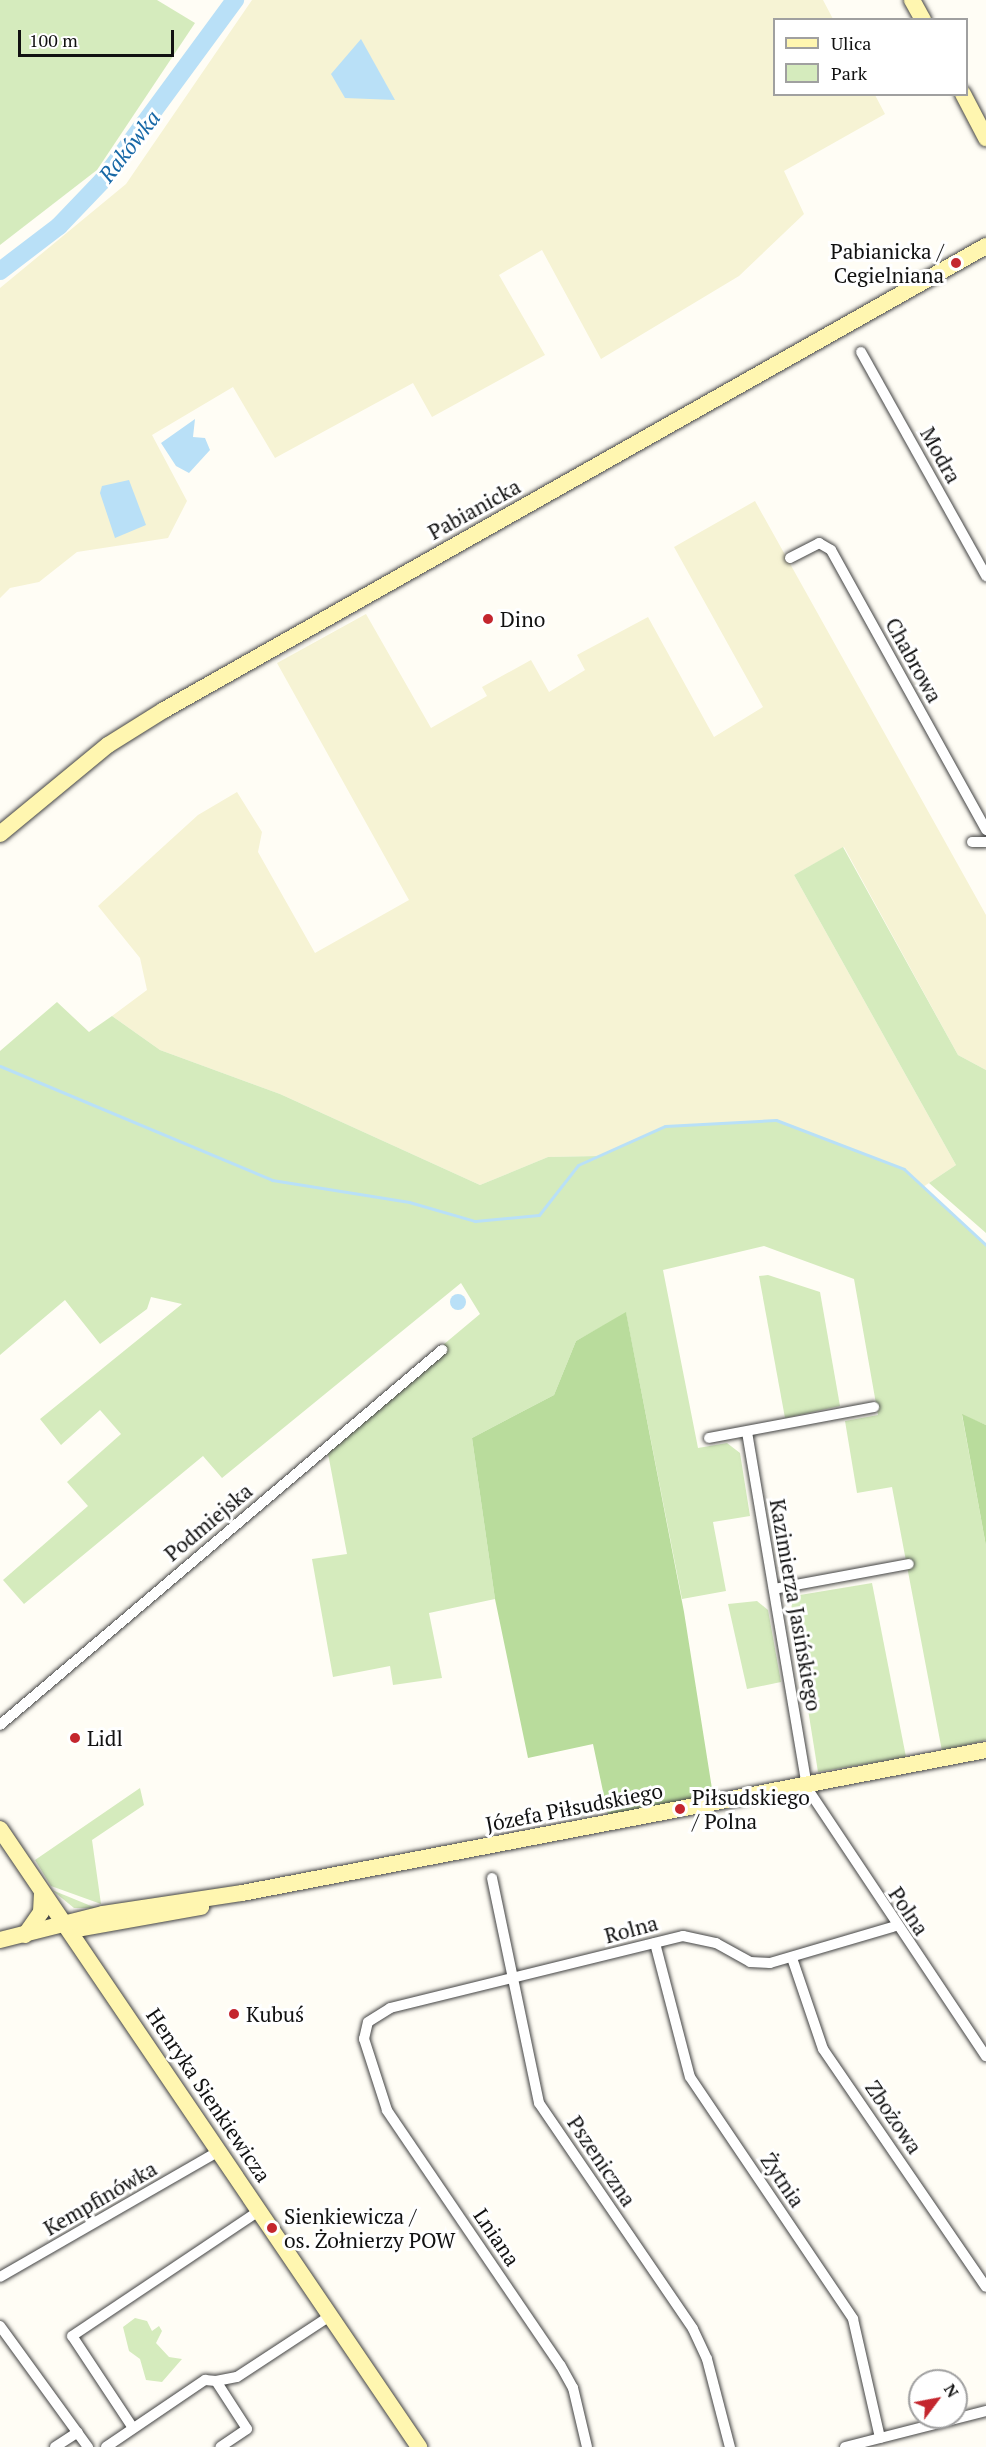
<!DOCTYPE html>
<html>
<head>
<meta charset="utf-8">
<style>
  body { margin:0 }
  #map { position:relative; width:986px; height:2447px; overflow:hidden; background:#fffdf5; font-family:"PT Serif",serif }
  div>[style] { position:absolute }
  .farmland>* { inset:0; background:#f6f3d4 }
  .green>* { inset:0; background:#d5ebbd }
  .forest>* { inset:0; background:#b9dc9c }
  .water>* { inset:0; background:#b9e0f7 }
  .round { border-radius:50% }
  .stream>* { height:3px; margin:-1.5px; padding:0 1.5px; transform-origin:1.5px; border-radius:1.5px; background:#b9e0f7 }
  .river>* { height:18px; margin:-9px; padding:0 9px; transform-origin:9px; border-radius:9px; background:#b9e0f7 }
  .roads { filter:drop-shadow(0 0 2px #444) drop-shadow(0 0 2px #444) }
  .street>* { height:10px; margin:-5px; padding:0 5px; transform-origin:5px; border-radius:5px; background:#fff }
  .secondary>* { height:16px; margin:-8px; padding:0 8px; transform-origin:8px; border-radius:8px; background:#fff6b0 }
  .dots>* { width:16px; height:16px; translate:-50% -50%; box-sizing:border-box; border:3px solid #fff; border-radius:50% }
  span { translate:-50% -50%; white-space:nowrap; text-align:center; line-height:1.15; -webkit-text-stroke:6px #fff; paint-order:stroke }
  .poi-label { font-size:21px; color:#111 }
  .right { translate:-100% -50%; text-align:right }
  .left { translate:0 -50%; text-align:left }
  .street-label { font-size:21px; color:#111 }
  .water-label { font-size:22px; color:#1768a6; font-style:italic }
  .legend { position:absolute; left:773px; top:18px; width:195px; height:78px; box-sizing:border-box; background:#fff; border:2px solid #a0a0a0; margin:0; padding:8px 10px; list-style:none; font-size:18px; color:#111 }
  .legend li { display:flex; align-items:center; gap:12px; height:30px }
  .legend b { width:30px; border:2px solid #a0a0a0 }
  .north { position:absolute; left:908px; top:2369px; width:60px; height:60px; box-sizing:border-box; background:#fff; border:2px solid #a0a0a0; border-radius:50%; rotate:58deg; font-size:16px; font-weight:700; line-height:24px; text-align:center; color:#111 }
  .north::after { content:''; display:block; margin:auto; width:21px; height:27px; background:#c4262e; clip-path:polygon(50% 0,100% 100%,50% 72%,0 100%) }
  .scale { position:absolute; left:18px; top:30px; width:156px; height:27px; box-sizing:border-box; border:3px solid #111; border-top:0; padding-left:8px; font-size:18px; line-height:21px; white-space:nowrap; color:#111; -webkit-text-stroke:4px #fff; paint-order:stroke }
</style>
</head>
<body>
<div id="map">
  <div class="farmland">
    <i style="clip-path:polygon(252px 0,823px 0,833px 19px,774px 20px,774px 94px,875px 95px,885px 114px,784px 171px,804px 214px,739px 276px,601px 359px,542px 250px,499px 275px,545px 355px,432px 417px,413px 383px,275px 458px,233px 387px,152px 435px,187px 501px,168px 538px,77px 552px,39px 582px,10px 588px,0 598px,0 288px,126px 184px)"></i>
    <i style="clip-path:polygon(755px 501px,986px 915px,986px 1070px,958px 1055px,844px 847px,794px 875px,956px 1165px,923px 1187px,904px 1169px,776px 1120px,665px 1126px,598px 1156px,548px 1157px,480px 1185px,280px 1094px,160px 1050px,112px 1016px,147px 990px,140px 958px,98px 906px,198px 815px,237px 792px,262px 832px,258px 852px,315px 953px,409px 900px,277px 663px,366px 614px,431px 728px,487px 696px,482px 687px,531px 660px,549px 692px,585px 670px,577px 655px,648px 617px,714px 737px,763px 707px,674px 547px)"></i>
  </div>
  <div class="green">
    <i style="clip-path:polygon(0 0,157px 0,195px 23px,97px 170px,0 245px)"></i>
    <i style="clip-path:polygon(843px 847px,958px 1055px,986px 1070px,986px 1233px,929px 1183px,956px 1165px,794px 875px)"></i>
    <i style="clip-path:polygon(57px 1002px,89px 1032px,112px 1016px,160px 1050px,280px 1094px,480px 1185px,548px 1157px,598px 1156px,665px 1126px,776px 1120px,904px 1169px,986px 1245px,986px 1425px,962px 1415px,986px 1546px,986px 1740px,942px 1751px,892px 1487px,857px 1493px,845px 1421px,878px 1415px,854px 1279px,764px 1246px,663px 1270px,698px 1448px,727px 1443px,740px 1453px,750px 1516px,713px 1522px,726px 1591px,682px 1599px,626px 1313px,576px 1341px,554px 1395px,472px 1438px,495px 1599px,429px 1613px,442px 1678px,393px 1685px,390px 1666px,333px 1677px,312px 1559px,347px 1554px,326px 1443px,480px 1314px,461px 1283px,222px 1478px,203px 1456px,24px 1604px,3px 1580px,88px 1506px,67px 1482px,121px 1434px,100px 1410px,61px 1445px,40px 1419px,182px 1304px,151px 1297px,147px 1309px,100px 1344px,65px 1300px,0 1355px,0 1051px)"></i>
    <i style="clip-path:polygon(768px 1275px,820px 1292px,840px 1406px,785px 1418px,759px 1276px)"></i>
    <i style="clip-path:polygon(872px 1583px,906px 1757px,818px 1772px,791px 1603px,800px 1595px)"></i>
    <i style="clip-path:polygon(757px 1601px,768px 1610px,781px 1682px,747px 1689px,728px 1604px)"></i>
    <i style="clip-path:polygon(140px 1788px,144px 1805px,92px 1840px,101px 1904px,51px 1886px,35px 1860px)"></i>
    <i style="clip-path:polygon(52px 1890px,96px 1908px,74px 1908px)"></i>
    <i style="clip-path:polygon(135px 2318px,147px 2321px,152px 2331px,159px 2326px,162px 2331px,156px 2343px,169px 2357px,182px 2359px,162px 2382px,146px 2380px,140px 2359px,129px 2351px,123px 2327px)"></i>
  </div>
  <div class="forest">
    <i style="clip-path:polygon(626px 1312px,684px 1612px,713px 1795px,608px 1815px,593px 1744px,528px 1758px,495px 1599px,472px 1438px,554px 1395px,576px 1341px)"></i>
    <i style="clip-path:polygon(962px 1414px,986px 1425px,986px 1546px)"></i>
  </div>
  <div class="water">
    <i style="clip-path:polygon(361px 39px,395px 100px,345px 98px,331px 74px)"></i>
    <i style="clip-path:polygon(195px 419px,193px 437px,205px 438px,210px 450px,189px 473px,176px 466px,161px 443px)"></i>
    <i style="clip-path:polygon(129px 480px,146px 525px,115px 538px,100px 493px,102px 486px)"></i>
    <i class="round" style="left:450px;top:1294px;width:16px;height:16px"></i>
  </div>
  <div class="stream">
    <i style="left:0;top:1066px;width:295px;rotate:22.7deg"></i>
    <i style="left:272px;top:1180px;width:139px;rotate:9.1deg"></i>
    <i style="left:409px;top:1202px;width:69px;rotate:16.1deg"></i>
    <i style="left:475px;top:1221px;width:64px;rotate:-5.4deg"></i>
    <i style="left:539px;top:1215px;width:63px;rotate:-52deg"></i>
    <i style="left:578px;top:1165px;width:95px;rotate:-24.1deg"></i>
    <i style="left:665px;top:1126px;width:111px;rotate:-3.1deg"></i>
    <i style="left:776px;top:1120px;width:137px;rotate:20.9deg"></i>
    <i style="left:904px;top:1169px;width:112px;rotate:42.8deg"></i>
  </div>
  <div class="river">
    <i style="left:0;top:271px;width:74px;rotate:-37.3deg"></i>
    <i style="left:59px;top:226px;width:62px;rotate:-46.3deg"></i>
    <i style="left:102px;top:181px;width:225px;rotate:-53.7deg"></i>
  </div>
  <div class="roads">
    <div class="street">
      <i style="left:861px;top:352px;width:257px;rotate:60.8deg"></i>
      <i style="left:790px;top:558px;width:33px;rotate:-27deg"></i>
      <i style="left:819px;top:543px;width:14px;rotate:30deg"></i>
      <i style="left:831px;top:550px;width:320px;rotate:61deg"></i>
      <i style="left:972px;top:842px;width:14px"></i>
      <i style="left:747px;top:1432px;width:358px;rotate:80.4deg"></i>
      <i style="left:709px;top:1438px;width:168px;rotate:-10.6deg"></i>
      <i style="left:774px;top:1589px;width:137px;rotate:-10.5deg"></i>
      <i style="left:0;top:1725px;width:580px;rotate:-40.31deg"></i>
      <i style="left:805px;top:1785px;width:326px;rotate:56.3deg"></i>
      <i style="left:492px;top:1878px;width:230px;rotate:78.2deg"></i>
      <i style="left:539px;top:2103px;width:273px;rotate:55.7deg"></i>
      <i style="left:693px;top:2329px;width:33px;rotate:65deg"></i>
      <i style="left:707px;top:2359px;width:91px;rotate:75.4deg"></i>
      <i style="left:655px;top:1943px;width:138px;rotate:75.4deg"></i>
      <i style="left:690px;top:2077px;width:292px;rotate:56deg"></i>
      <i style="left:853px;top:2319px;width:122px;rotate:77.2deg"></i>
      <i style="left:792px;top:1958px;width:96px;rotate:71.2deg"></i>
      <i style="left:823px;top:2049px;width:288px;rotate:55.6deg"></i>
      <i style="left:0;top:2277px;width:253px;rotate:-29.9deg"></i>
      <i style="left:0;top:2326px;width:150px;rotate:54deg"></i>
      <i style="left:216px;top:2381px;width:21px;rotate:-11deg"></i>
      <i style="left:237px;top:2377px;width:111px;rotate:-33.3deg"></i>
      <i style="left:133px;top:2428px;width:110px;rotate:-123.5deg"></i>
      <i style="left:72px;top:2336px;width:225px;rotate:-33.8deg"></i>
      <i style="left:55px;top:2447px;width:27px;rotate:-33deg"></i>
      <i style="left:106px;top:2447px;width:120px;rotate:-34.1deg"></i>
      <i style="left:205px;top:2380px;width:11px;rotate:5deg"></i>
      <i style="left:216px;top:2381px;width:57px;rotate:57.1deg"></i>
      <i style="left:247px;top:2429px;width:32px;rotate:146deg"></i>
      <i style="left:587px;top:2447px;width:61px;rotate:-103.3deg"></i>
      <i style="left:573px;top:2388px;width:26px;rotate:-119deg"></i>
      <i style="left:560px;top:2365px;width:308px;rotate:-124.2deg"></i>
      <i style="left:387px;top:2110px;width:75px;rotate:-107.9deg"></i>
      <i style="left:364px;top:2039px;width:17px;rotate:-77deg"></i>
      <i style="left:368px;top:2022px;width:26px;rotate:-32deg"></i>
      <i style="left:390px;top:2008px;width:302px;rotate:-13.8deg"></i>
      <i style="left:683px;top:1936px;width:34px;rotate:12deg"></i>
      <i style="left:716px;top:1943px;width:39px;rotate:29deg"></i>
      <i style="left:750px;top:1962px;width:20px;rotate:3deg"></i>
      <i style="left:770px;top:1963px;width:131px;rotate:-16.4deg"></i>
      <i style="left:845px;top:2447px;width:146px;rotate:-14.3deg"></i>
    </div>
    <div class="secondary">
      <i style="left:912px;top:0;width:23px;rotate:61deg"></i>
      <i style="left:963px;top:94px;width:50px;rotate:62.4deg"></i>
      <i style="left:0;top:834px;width:140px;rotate:-39.5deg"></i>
      <i style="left:108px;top:745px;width:66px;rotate:-32deg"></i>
      <i style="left:164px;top:710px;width:944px;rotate:-29.44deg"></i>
      <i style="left:0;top:1829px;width:747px;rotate:55.86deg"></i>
      <i style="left:82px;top:1928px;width:121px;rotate:-10deg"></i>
      <i style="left:25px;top:1935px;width:28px;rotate:-55deg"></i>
      <i style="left:41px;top:1912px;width:19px;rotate:-87deg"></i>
      <i style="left:0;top:1940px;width:106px;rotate:-14.2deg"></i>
      <i style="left:103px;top:1914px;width:141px;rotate:-8.6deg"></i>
      <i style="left:242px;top:1893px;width:758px;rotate:-10.88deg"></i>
    </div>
  </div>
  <div class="dots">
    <i style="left:956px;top:263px;background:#c4262e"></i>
    <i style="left:488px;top:619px;background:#c4262e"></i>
    <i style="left:75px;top:1738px;background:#c4262e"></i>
    <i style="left:680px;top:1809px;background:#c4262e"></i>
    <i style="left:234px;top:2014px;background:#c4262e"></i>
    <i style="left:272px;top:2228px;background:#c4262e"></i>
  </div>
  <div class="poi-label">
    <span class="right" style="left:944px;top:263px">Pabianicka /<br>Cegielniana</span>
    <span class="left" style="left:500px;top:619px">Dino</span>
    <span class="left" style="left:87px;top:1738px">Lidl</span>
    <span class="left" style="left:692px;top:1809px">Piłsudskiego<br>/ Polna</span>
    <span class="left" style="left:246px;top:2014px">Kubuś</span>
    <span class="left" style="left:284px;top:2228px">Sienkiewicza /<br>os. Żołnierzy POW</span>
  </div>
  <div class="street-label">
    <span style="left:941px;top:455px;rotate:61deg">Modra</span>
    <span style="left:474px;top:509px;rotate:-29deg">Pabianicka</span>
    <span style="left:914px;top:660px;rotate:61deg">Chabrowa</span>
    <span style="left:208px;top:1522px;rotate:-40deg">Podmiejska</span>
    <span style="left:796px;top:1605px;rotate:80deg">Kazimierza Jasińskiego</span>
    <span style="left:574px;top:1807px;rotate:-11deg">Józefa Piłsudskiego</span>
    <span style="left:909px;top:1911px;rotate:56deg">Polna</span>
    <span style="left:631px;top:1929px;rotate:-15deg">Rolna</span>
    <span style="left:209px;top:2095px;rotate:56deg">Henryka Sienkiewicza</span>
    <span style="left:894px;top:2117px;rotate:56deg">Zbożowa</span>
    <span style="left:602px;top:2161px;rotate:56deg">Pszeniczna</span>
    <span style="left:783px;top:2180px;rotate:56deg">Żytnia</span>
    <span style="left:100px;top:2198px;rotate:-30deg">Kempfinówka</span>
    <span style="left:497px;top:2237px;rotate:56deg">Lniana</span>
  </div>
  <div class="water-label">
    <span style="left:129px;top:146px;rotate:-52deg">Rakówka</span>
  </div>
  <ul class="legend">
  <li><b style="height:8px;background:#fff6b0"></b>Ulica</li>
  <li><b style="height:16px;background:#d5ebbd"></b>Park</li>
  </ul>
  <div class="north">N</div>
  <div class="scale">100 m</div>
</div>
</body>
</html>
